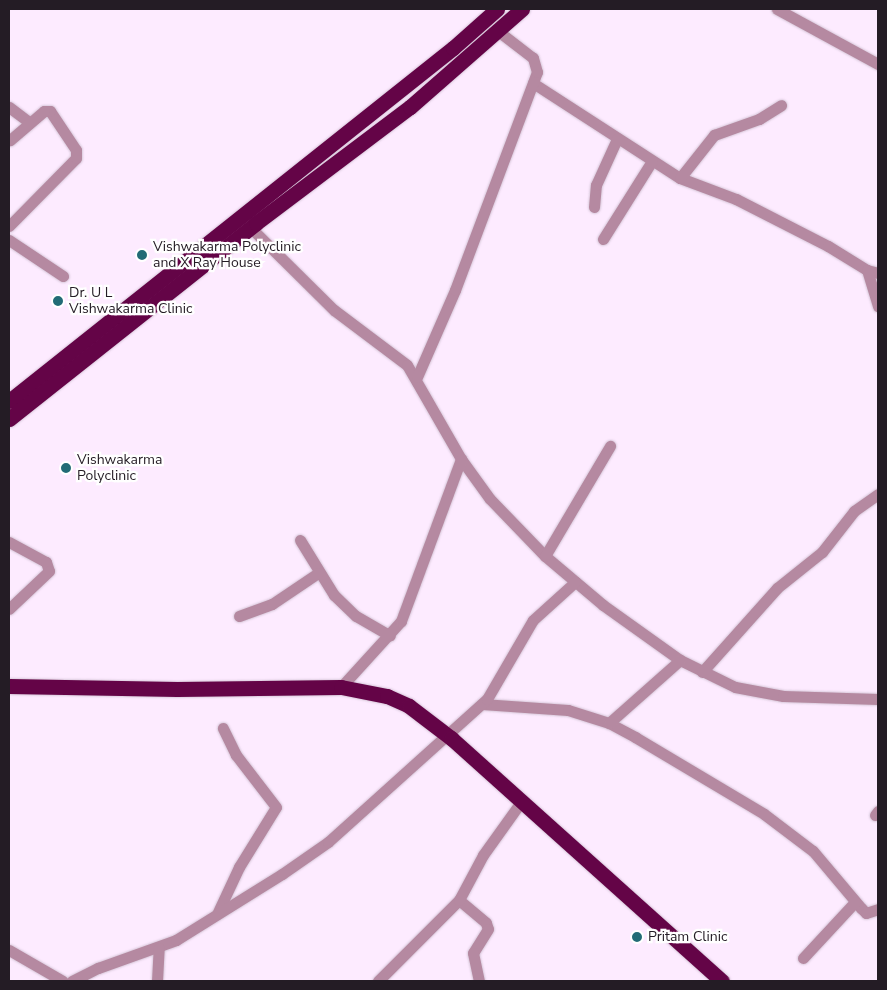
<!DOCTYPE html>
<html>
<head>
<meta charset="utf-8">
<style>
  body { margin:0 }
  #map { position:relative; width:887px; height:990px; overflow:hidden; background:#fdebff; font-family:"Nunito Sans",sans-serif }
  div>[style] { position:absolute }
  .roads { filter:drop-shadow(0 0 1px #d6c6d8) drop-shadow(0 0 1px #d6c6d8) }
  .street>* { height:11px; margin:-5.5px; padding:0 5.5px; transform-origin:5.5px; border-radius:5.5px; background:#b589a1 }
  .highway>* { height:15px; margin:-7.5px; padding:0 7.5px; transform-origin:7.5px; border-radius:7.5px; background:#640447 }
  .dots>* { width:14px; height:14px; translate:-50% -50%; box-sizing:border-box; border:2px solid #fff; border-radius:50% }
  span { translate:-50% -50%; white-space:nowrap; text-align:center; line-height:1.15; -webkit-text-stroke:4.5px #fff; paint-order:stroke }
  .poi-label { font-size:14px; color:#241c25 }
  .left { translate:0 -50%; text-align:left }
  .frame { position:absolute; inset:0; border:10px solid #241c25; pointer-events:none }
</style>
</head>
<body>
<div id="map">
  <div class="roads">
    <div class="street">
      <i style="left:777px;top:9px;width:115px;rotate:28.6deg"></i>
      <i style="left:533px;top:83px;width:175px;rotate:32.9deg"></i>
      <i style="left:680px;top:178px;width:60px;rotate:20.6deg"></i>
      <i style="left:736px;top:199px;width:103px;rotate:27.1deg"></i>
      <i style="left:828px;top:246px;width:46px;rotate:31.6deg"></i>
      <i style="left:867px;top:270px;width:11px;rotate:15deg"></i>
      <i style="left:9px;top:107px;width:26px;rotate:37deg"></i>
      <i style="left:680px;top:178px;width:55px;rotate:-51.7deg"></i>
      <i style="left:714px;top:135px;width:48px;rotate:-19.6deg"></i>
      <i style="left:759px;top:119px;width:26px;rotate:-32deg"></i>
      <i style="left:594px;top:207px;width:22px;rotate:-85deg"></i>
      <i style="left:596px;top:185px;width:51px;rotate:-65.5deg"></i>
      <i style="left:9px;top:226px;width:95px;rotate:-45.4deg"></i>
      <i style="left:76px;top:158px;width:8px;rotate:-90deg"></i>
      <i style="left:76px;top:150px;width:47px;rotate:-123.7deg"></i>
      <i style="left:50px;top:111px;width:6px;rotate:180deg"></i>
      <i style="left:44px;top:111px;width:45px;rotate:139.5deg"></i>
      <i style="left:250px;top:227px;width:118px;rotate:44.7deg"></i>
      <i style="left:334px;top:310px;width:91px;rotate:37deg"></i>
      <i style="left:407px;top:365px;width:108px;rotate:60.1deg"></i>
      <i style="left:461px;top:459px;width:49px;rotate:54.1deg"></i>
      <i style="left:490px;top:499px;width:79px;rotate:46deg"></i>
      <i style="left:545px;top:556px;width:76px;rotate:40.2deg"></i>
      <i style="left:603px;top:605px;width:95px;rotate:35.5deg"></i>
      <i style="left:680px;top:660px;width:61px;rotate:26.1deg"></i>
      <i style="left:735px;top:687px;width:49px;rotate:10.6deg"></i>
      <i style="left:783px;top:696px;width:95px;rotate:1.8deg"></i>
      <i style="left:603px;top:239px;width:92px;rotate:-57.9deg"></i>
      <i style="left:9px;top:240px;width:65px;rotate:33.7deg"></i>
      <i style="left:867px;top:270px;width:38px;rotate:73deg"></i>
      <i style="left:417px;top:377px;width:95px;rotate:-66.4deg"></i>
      <i style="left:455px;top:290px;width:233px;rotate:-69.4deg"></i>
      <i style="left:537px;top:72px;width:15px;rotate:-106deg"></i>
      <i style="left:533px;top:58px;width:44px;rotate:-142.4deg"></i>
      <i style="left:300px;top:540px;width:65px;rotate:58.3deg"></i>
      <i style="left:334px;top:595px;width:30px;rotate:44deg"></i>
      <i style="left:356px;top:616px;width:39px;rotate:30deg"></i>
      <i style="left:9px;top:542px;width:42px;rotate:28.4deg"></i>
      <i style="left:46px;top:562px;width:9px;rotate:72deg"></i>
      <i style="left:49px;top:571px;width:55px;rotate:136.5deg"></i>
      <i style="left:545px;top:556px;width:128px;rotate:-59.4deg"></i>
      <i style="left:239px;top:616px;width:35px;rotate:-20deg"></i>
      <i style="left:272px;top:604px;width:55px;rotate:-34deg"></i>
      <i style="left:702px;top:672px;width:113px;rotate:-48.2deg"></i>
      <i style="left:777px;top:588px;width:58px;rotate:-38.7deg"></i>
      <i style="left:822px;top:552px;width:52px;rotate:-52deg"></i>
      <i style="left:854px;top:511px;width:29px;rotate:-35deg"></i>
      <i style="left:341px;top:687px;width:89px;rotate:-47.7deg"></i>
      <i style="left:401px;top:621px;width:173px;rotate:-69.7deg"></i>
      <i style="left:482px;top:704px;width:86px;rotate:4deg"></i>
      <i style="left:568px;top:710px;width:43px;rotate:17.6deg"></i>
      <i style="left:609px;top:723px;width:30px;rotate:28deg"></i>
      <i style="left:635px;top:737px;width:150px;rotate:30.8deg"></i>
      <i style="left:764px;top:814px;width:61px;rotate:37.1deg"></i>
      <i style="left:813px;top:851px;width:75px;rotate:49.9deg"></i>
      <i style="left:861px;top:908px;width:7px;rotate:45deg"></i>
      <i style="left:866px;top:913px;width:13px;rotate:-18deg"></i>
      <i style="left:609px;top:723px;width:95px;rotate:-41.6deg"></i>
      <i style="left:875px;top:815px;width:5px;rotate:-53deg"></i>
      <i style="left:459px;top:900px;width:35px;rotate:40deg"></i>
      <i style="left:486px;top:923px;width:6px;rotate:72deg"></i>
      <i style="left:488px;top:929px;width:28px;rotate:122deg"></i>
      <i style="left:473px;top:953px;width:29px;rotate:78deg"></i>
      <i style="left:217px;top:914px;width:52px;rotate:-64.9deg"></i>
      <i style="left:239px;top:867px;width:70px;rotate:-58.3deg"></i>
      <i style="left:276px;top:807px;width:66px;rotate:-127.6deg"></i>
      <i style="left:236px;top:755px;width:30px;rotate:-116deg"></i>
      <i style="left:9px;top:950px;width:62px;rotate:29.9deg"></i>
      <i style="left:803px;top:958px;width:76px;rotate:-47.1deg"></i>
      <i style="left:72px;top:981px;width:29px;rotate:-27deg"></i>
      <i style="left:98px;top:968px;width:83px;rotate:-19.7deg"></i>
      <i style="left:176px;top:940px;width:125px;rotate:-31.9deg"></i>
      <i style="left:282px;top:874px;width:56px;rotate:-34.8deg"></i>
      <i style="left:328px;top:842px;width:214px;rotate:-42deg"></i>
      <i style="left:487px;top:699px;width:91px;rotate:-59.8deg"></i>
      <i style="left:533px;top:620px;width:57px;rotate:-42.1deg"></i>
      <i style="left:157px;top:981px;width:33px;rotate:-87deg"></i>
      <i style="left:378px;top:981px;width:115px;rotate:-45deg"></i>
      <i style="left:459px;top:900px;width:51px;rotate:-61.9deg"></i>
      <i style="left:483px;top:855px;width:65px;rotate:-54.4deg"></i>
    </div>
    <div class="highway">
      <i style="left:9px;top:401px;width:567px;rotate:-38.49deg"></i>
      <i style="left:453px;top:48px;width:59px;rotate:-41.6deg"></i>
      <i style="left:9px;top:419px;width:315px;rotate:-38.4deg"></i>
      <i style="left:256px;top:223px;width:193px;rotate:-37deg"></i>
      <i style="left:410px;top:107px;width:149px;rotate:-41.2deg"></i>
      <i style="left:9px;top:686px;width:168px;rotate:1deg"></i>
      <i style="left:177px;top:689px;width:164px;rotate:-0.7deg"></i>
      <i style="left:341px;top:687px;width:47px;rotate:11.1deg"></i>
      <i style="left:387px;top:696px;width:24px;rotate:24deg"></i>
      <i style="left:409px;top:706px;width:53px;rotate:37.3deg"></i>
      <i style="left:451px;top:738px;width:364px;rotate:41.9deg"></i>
    </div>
  </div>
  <div class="dots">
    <i style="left:142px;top:255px;background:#226b76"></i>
    <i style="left:58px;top:301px;background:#226b76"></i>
    <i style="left:66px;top:468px;background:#226b76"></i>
    <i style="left:637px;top:937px;background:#226b76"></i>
  </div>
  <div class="poi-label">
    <span class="left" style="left:153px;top:255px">Vishwakarma Polyclinic<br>and X Ray House</span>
    <span class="left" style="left:69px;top:301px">Dr. U L<br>Vishwakarma Clinic</span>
    <span class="left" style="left:77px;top:468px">Vishwakarma<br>Polyclinic</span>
    <span class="left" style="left:648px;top:937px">Pritam Clinic</span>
  </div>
  <div class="frame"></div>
</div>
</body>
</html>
